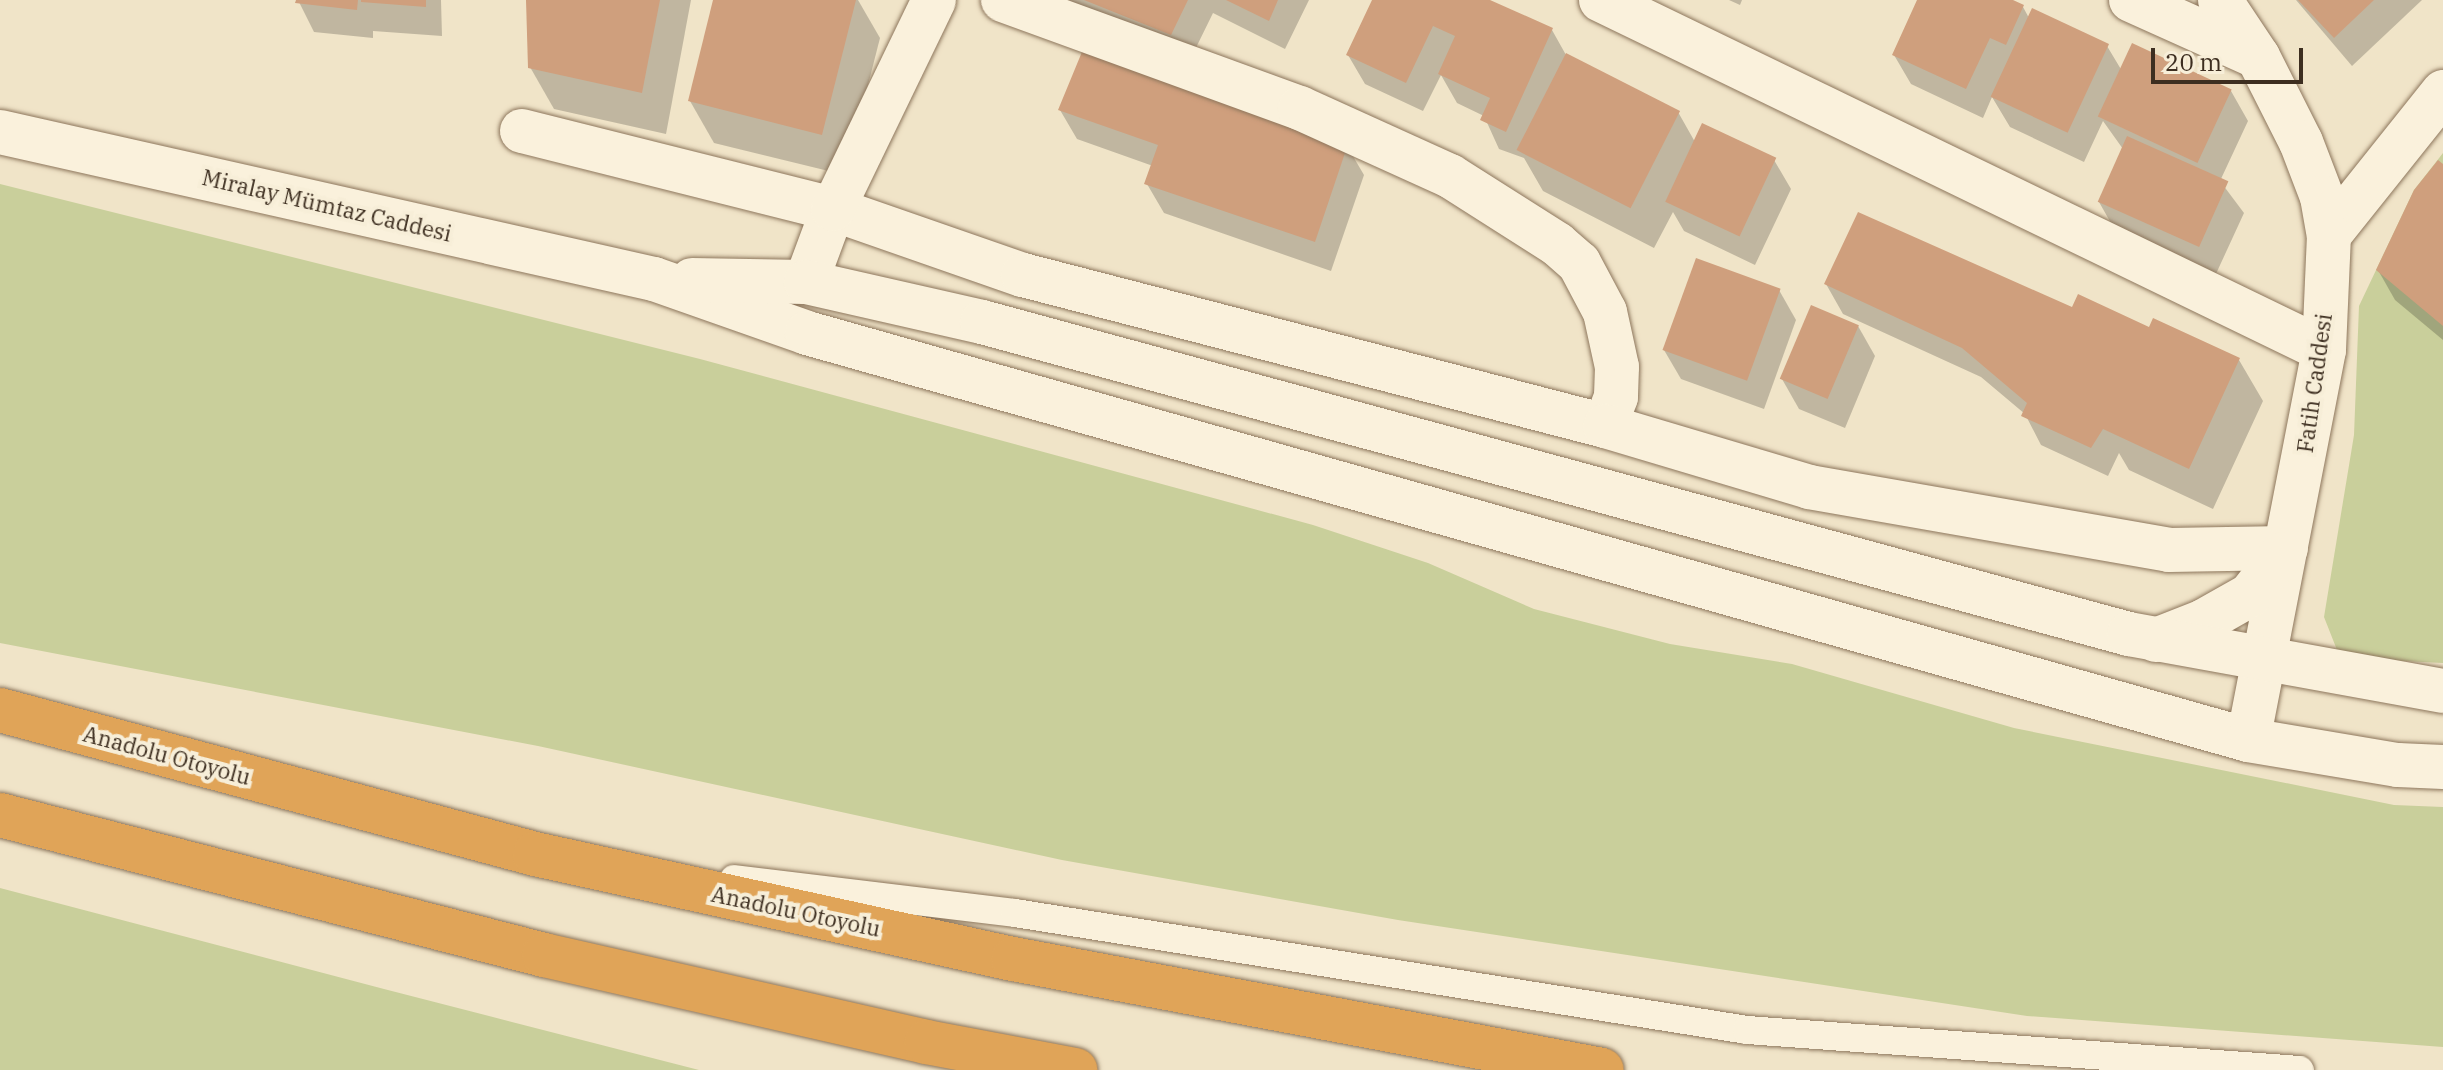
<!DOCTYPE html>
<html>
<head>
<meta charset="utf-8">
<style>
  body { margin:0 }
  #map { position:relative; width:2443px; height:1070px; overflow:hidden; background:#f0e4c8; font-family:"IBM Plex Serif",serif }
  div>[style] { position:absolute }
  .green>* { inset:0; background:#c9cf9b }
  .shadow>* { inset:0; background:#0003 }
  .building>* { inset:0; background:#cf9f7d; transform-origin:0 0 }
  .roads { filter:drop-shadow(0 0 2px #8d765c) drop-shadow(0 0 2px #8d765c) }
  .service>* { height:28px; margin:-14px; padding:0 14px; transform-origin:14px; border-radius:14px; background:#faf1dc }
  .minor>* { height:44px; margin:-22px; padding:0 22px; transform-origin:22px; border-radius:22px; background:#faf1dc }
  .tertiary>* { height:44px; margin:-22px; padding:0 22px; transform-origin:22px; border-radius:22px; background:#faf1dc }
  .secondary>* { height:44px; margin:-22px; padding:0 22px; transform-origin:22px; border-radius:22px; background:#faf1dc }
  .motorway>* { height:44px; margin:-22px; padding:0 22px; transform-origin:22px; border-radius:22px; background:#e0a458 }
  span { translate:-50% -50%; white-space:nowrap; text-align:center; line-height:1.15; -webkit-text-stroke:8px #f7eed8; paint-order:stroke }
  .street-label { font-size:22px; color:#3d2e20 }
  .scale { position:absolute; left:2151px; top:48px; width:152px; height:36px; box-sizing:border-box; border:4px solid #3d2e20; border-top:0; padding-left:10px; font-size:24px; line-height:28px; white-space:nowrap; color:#3d2e20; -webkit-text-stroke:6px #f7eed8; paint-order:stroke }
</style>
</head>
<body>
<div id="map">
  <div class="green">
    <i style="clip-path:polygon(2443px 153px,2443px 663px,2382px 660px,2337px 650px,2324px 617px,2354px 435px,2359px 306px,2414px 190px)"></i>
    <i style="clip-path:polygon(0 184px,700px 359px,1313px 525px,1428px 563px,1534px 609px,1670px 644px,1792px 664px,2014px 728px,2394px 805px,2443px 807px,2443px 1047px,2027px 1016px,1398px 920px,1062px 860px,538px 746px,0 643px)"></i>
    <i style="clip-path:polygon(0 888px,384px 989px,699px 1070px,0 1070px)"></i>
  </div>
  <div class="shadow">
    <i style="clip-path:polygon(298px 0,441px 0,442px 36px,373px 31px,373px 38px,314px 32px)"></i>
    <i style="clip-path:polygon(528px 0,691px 0,666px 134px,554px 109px,530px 67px)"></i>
    <i style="clip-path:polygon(715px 0,858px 0,880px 38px,845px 175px,714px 143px,690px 101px)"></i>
    <i style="clip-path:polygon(1038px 0,1309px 0,1285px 49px,1213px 13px,1188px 64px)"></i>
    <i style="clip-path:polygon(1374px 0,1485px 0,1552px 30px,1566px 55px,1678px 112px,1695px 142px,1774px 160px,1791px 189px,1755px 265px,1684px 231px,1673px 212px,1654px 248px,1543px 191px,1524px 158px,1499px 149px,1484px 116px,1457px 103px,1441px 75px,1423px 111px,1365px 84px,1348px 55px)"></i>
    <i style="clip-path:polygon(1729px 0,1742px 0,1740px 5px)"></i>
    <i style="clip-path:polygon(1920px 0,2009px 0,2023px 7px,2029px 18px,2107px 46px,2122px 71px,2231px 91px,2248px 121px,2220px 181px,2244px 213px,2215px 276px,2116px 232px,2099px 202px,2123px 149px,2103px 121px,2084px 162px,2010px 127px,1992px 97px,1983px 118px,1911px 84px,1894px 55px)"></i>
    <i style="clip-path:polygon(2296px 0,2422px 0,2352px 66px)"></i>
    <i style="clip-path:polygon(1060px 110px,1347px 146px,1364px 175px,1331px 271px,1164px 213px,1147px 184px,1153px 166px,1077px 139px)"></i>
    <i style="clip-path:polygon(2443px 167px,2443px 340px,2395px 300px,2378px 270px)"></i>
    <i style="clip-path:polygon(1826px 284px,2073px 310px,2239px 360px,2263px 401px,2213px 509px,2129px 470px,2119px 453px,2108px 476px,2041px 445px,2025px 414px,1981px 377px,1843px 314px)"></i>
    <i style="clip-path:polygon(1779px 290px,1796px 320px,1764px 409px,1681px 379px,1664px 350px)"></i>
    <i style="clip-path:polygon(1858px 326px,1875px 356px,1845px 428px,1799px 409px,1782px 379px)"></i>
  </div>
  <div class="building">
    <i style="clip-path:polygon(296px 0,358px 0,357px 10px,295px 3px)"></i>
    <i style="clip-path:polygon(361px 0,426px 0,426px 7px,361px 2px)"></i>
    <i style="clip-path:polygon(526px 0,660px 0,642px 93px,528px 68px)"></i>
    <i style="clip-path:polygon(713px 0,856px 0,822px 135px,688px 101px)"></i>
    <i style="clip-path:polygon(1084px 0,1188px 0,1171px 35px)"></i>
    <i style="clip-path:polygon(1226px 0,1278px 0,1269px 21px)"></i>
    <i style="clip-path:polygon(1372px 0,1490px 0,1553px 28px,1506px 132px,1480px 120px,1490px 98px,1438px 74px,1455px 36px,1433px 26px,1406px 83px,1346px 55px)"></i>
    <i style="clip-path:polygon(1917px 0,2013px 0,2024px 5px,2006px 45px,1990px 38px,1966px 89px,1892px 55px)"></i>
    <i style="clip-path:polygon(2298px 0,2374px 0,2334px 38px)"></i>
    <i style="left:2032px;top:8px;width:85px;height:98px;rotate:25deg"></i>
    <i style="left:2132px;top:43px;width:110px;height:81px;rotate:25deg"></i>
    <i style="clip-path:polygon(1084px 47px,1348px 144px,1315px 242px,1144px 184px,1158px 145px,1058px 110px)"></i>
    <i style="left:1566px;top:53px;width:128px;height:109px;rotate:27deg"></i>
    <i style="left:1702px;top:123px;width:82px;height:87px;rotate:25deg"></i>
    <i style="left:2127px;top:136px;width:111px;height:72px;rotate:24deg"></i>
    <i style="clip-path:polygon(2438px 160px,2443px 164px,2443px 326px,2376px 270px,2414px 190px)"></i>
    <i style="clip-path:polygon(1858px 212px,2072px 307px,2078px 294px,2149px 327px,2153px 318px,2240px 358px,2189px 469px,2103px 429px,2091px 448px,2021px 416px,2027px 403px,1962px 348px,1824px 284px)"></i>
    <i style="left:1696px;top:258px;width:90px;height:98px;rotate:20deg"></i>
    <i style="left:1811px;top:305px;width:52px;height:80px;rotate:23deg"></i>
  </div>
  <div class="roads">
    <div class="service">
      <i style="left:734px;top:879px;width:283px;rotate:6.9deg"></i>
      <i style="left:1015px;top:913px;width:741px;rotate:9.08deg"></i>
      <i style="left:1747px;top:1030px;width:554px;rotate:4.14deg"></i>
    </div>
    <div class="minor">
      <i style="left:1003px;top:0;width:316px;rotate:20deg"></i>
      <i style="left:1300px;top:108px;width:165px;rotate:24.4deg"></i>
      <i style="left:1450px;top:176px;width:127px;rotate:32.4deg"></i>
      <i style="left:1557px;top:244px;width:29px;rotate:41deg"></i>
      <i style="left:1579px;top:263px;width:55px;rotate:62deg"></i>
      <i style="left:1605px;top:312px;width:56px;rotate:77.7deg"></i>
      <i style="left:1617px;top:367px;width:30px;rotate:92deg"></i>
      <i style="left:1616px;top:397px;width:31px;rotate:111deg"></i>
      <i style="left:1601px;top:0;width:803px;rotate:25.83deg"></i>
      <i style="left:2131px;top:0;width:139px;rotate:24.2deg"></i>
      <i style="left:522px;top:131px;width:321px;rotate:14.1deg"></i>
      <i style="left:833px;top:209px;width:201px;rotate:19.2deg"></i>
      <i style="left:1023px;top:275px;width:601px;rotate:14.54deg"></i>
      <i style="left:1605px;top:426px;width:213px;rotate:16.6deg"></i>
      <i style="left:1809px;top:487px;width:365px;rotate:9.9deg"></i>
      <i style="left:2169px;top:550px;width:117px;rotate:-1deg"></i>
      <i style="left:2329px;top:235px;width:183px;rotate:-51.4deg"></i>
      <i style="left:806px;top:282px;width:78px;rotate:-69.7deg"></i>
      <i style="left:833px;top:209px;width:232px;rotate:-64.2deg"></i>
    </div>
    <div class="tertiary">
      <i style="left:2220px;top:0;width:69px;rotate:56.3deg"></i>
      <i style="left:2258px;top:57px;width:95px;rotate:63.2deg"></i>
      <i style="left:2301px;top:142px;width:59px;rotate:69.1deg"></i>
      <i style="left:2322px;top:197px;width:39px;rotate:80deg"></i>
      <i style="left:2329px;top:235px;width:115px;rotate:92.5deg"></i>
      <i style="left:2324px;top:350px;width:397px;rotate:101deg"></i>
      <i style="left:2156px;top:640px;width:52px;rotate:-21.6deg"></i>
      <i style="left:2204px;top:621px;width:53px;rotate:-29.5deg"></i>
      <i style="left:2250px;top:595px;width:52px;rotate:-52deg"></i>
    </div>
    <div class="secondary">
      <i style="left:0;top:132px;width:670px;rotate:12.67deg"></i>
      <i style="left:654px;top:279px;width:162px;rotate:19.4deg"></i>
      <i style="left:807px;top:333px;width:1497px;rotate:15.77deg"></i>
      <i style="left:2248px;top:740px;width:152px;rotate:9.5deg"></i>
      <i style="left:2398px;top:765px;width:45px;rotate:2.5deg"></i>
      <i style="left:692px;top:280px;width:114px;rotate:1deg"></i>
      <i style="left:806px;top:282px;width:180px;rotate:12.8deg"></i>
      <i style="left:982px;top:322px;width:1189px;rotate:15.22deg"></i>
      <i style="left:2129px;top:634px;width:319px;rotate:10.3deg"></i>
    </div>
    <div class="motorway">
      <i style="left:0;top:710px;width:554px;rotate:15.06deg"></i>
      <i style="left:535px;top:854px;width:489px;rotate:12.4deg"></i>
      <i style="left:1013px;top:959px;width:599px;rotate:10.67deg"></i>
      <i style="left:0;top:815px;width:562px;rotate:14.43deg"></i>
      <i style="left:544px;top:955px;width:392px;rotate:12.8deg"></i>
      <i style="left:926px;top:1042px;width:152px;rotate:10.6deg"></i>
    </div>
  </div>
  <div class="street-label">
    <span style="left:327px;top:205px;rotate:13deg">Miralay Mümtaz Caddesi</span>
    <span style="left:2314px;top:383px;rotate:-82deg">Fatih Caddesi</span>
    <span style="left:167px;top:755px;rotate:15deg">Anadolu Otoyolu</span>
    <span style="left:796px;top:911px;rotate:12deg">Anadolu Otoyolu</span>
  </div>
  <div class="scale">20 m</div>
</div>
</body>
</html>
